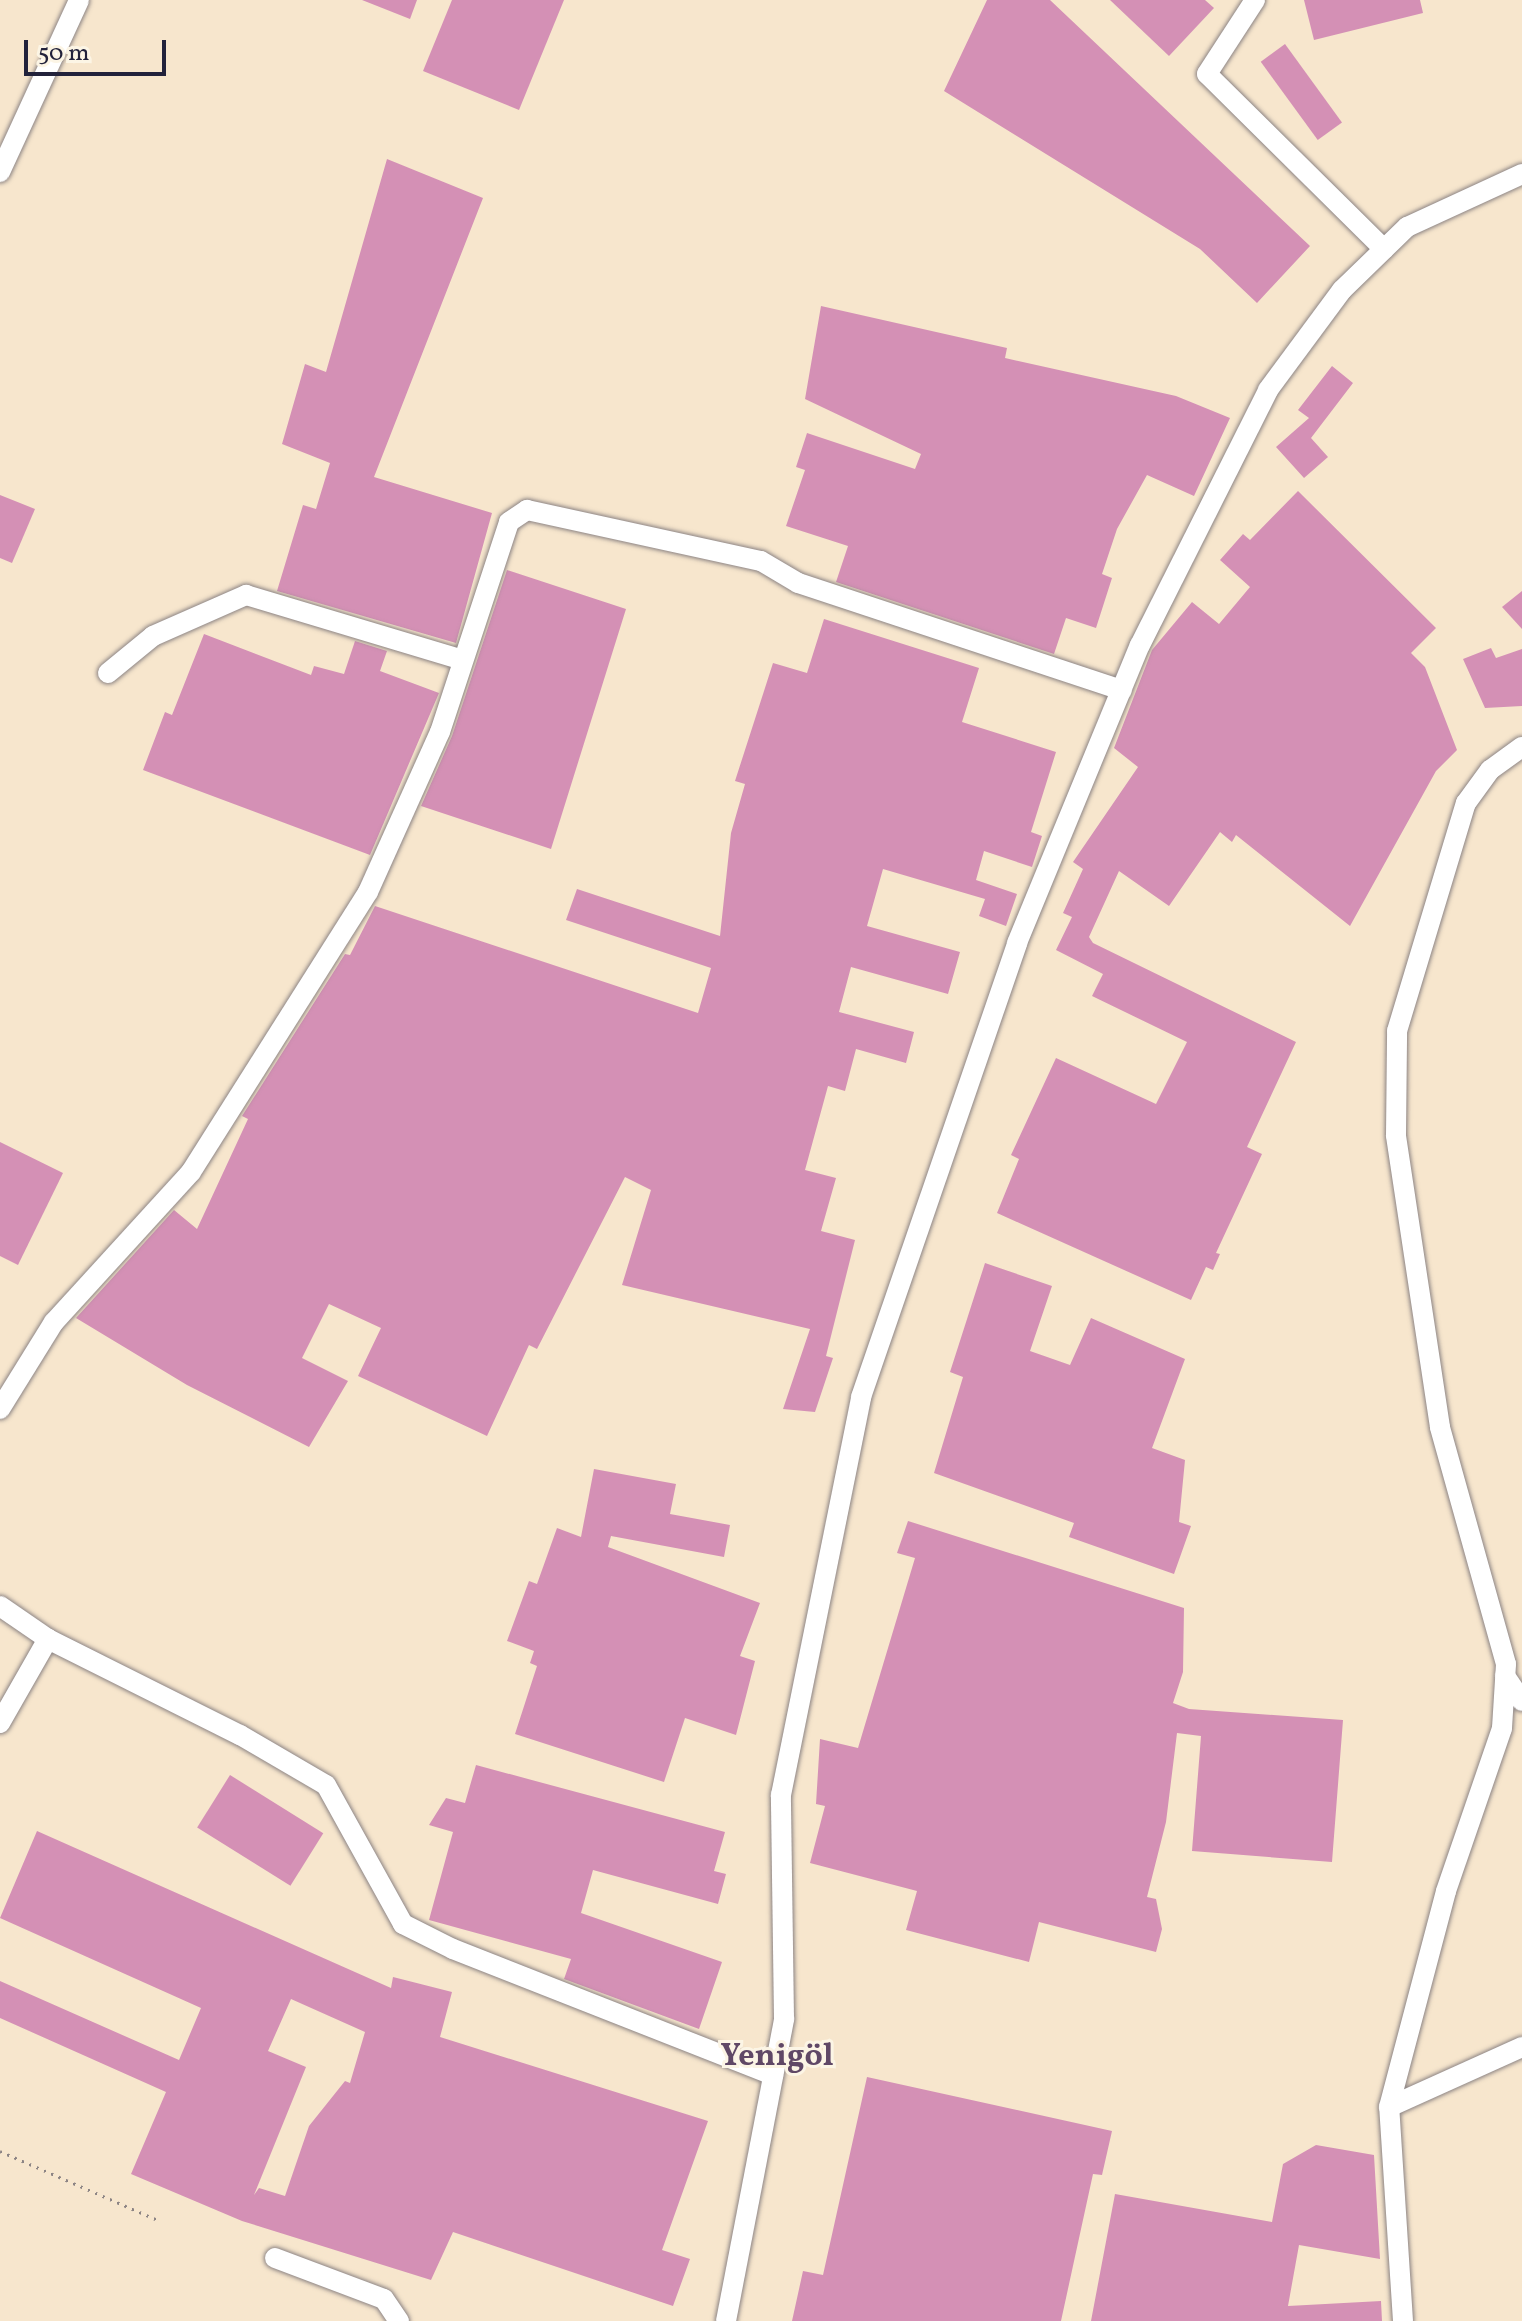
<!DOCTYPE html>
<html>
<head>
<meta charset="utf-8">
<style>
  body { margin:0 }
  #map { position:relative; width:1522px; height:2321px; overflow:hidden; background:#f7e6cd; font-family:Vollkorn,serif }
  div>[style] { position:absolute }
  .building>* { inset:0; background:#d490b5; transform-origin:0 0 }
  .path>* { height:3px; margin-top:-1.5px; transform-origin:0; background:repeating-linear-gradient(90deg,#8c8484 0 2px,transparent 0 8px) }
  .roads { filter:drop-shadow(0 0 2px #8c8484) drop-shadow(0 0 2px #8c8484) }
  .street>* { height:20px; margin:-10px; padding:0 10px; transform-origin:10px; border-radius:10px; background:#fff }
  span { translate:-50% -50%; white-space:nowrap; text-align:center; line-height:1.15; -webkit-text-stroke:6px #fcf5e5; paint-order:stroke }
  .district-label { font-size:32px; color:#604866; font-weight:700 }
  .scale { position:absolute; left:24px; top:40px; width:142px; height:36px; box-sizing:border-box; border:4px solid #22223b; border-top:0; padding-left:10px; font-size:24px; line-height:28px; white-space:nowrap; color:#22223b; -webkit-text-stroke:6px #fcf5e5; paint-order:stroke }
</style>
</head>
<body>
<div id="map">
  <div class="building">
    <i style="clip-path:polygon(362px 0,417px 0,410px 19px)"></i>
    <i style="clip-path:polygon(452px 0,564px 0,519px 110px,423px 71px)"></i>
    <i style="clip-path:polygon(987px 0,1050px 0,1310px 246px,1257px 303px,1200px 249px,944px 91px)"></i>
    <i style="clip-path:polygon(1110px 0,1205px 0,1214px 8px,1169px 56px)"></i>
    <i style="clip-path:polygon(1304px 0,1420px 0,1423px 13px,1314px 40px)"></i>
    <i style="left:1285px;top:44px;width:97px;height:30px;rotate:54deg"></i>
    <i style="clip-path:polygon(387px 159px,483px 198px,374px 477px,492px 513px,456px 643px,277px 591px,303px 505px,316px 509px,330px 463px,282px 444px,305px 364px,326px 372px)"></i>
    <i style="clip-path:polygon(821px 306px,1007px 348px,1005px 358px,1176px 396px,1230px 418px,1194px 496px,1147px 475px,1117px 529px,1102px 574px,1112px 578px,1096px 628px,1066px 618px,1054px 654px,836px 582px,848px 546px,786px 526px,805px 470px,796px 467px,807px 433px,915px 469px,921px 454px,805px 399px)"></i>
    <i style="clip-path:polygon(1332px 366px,1353px 383px,1311px 438px,1328px 457px,1304px 478px,1276px 447px,1309px 418px,1298px 410px)"></i>
    <i style="clip-path:polygon(1298px 491px,1436px 628px,1411px 653px,1425px 667px,1457px 750px,1436px 771px,1350px 926px,1236px 835px,1232px 842px,1220px 832px,1169px 906px,1119px 871px,1089px 937px,1093px 943px,1296px 1042px,1247px 1147px,1262px 1154px,1216px 1253px,1220px 1254px,1213px 1270px,1206px 1267px,1191px 1300px,997px 1213px,1019px 1159px,1011px 1155px,1056px 1058px,1156px 1104px,1187px 1042px,1092px 996px,1103px 974px,1056px 950px,1072px 917px,1063px 913px,1083px 869px,1073px 862px,1138px 767px,1114px 748px,1152px 650px,1192px 602px,1219px 624px,1250px 587px,1220px 560px,1243px 534px,1250px 540px)"></i>
    <i style="clip-path:polygon(0 495px,35px 509px,12px 563px,0 558px)"></i>
    <i style="clip-path:polygon(507px 570px,626px 609px,551px 849px,421px 806px,452px 736px)"></i>
    <i style="clip-path:polygon(1522px 591px,1522px 629px,1502px 607px)"></i>
    <i style="clip-path:polygon(824px 619px,979px 668px,962px 722px,1056px 752px,1031px 832px,1042px 836px,1032px 867px,984px 851px,976px 880px,1017px 894px,1006px 926px,979px 916px,985px 899px,883px 869px,867px 926px,960px 952px,948px 994px,851px 967px,839px 1012px,914px 1032px,906px 1063px,856px 1049px,845px 1091px,828px 1086px,805px 1170px,836px 1178px,821px 1231px,855px 1240px,826px 1356px,833px 1358px,815px 1412px,783px 1409px,810px 1329px,622px 1285px,651px 1190px,625px 1177px,537px 1349px,529px 1345px,487px 1436px,358px 1376px,381px 1328px,329px 1304px,302px 1358px,348px 1381px,309px 1447px,187px 1385px,76px 1318px,174px 1210px,197px 1229px,248px 1119px,242px 1116px,345px 954px,350px 955px,375px 906px,698px 1013px,711px 968px,566px 920px,577px 889px,720px 936px,731px 833px,745px 784px,735px 781px,773px 663px,807px 673px)"></i>
    <i style="clip-path:polygon(204px 634px,311px 675px,314px 666px,344px 674px,355px 641px,387px 651px,380px 671px,439px 693px,370px 855px,143px 770px,165px 712px,172px 715px)"></i>
    <i style="clip-path:polygon(1491px 648px,1496px 658px,1522px 649px,1522px 706px,1485px 708px,1463px 659px)"></i>
    <i style="clip-path:polygon(0 1142px,63px 1173px,18px 1265px,0 1256px)"></i>
    <i style="clip-path:polygon(985px 1263px,1052px 1286px,1030px 1351px,1070px 1365px,1091px 1318px,1185px 1359px,1152px 1448px,1185px 1460px,1179px 1522px,1191px 1526px,1174px 1574px,1069px 1537px,1074px 1523px,934px 1473px,963px 1377px,950px 1372px)"></i>
    <i style="clip-path:polygon(594px 1469px,676px 1484px,670px 1514px,730px 1525px,724px 1557px,611px 1536px,608px 1547px,760px 1603px,740px 1656px,755px 1661px,736px 1735px,685px 1718px,664px 1782px,515px 1734px,537px 1666px,530px 1663px,534px 1651px,507px 1641px,529px 1581px,537px 1584px,557px 1528px,581px 1537px)"></i>
    <i style="clip-path:polygon(908px 1521px,1184px 1608px,1183px 1672px,1173px 1703px,1189px 1709px,1343px 1720px,1332px 1862px,1192px 1851px,1201px 1736px,1177px 1733px,1166px 1822px,1147px 1897px,1156px 1899px,1162px 1929px,1156px 1952px,1039px 1922px,1029px 1962px,906px 1930px,917px 1891px,810px 1863px,825px 1806px,816px 1804px,820px 1739px,858px 1748px,915px 1558px,897px 1553px)"></i>
    <i style="clip-path:polygon(476px 1765px,725px 1832px,714px 1871px,726px 1874px,718px 1904px,593px 1870px,581px 1913px,722px 1962px,699px 2029px,564px 1979px,571px 1959px,429px 1920px,453px 1832px,429px 1825px,446px 1798px,465px 1803px)"></i>
    <i style="left:230px;top:1775px;width:110px;height:62px;rotate:32deg"></i>
    <i style="clip-path:polygon(evenodd,37px 1831px,391px 1988px,393px 1977px,452px 1992px,440px 2037px,708px 2121px,662px 2250px,690px 2259px,673px 2306px,453px 2232px,431px 2280px,242px 2221px,131px 2174px,166px 2092px,0 2018px,0 1981px,179px 2060px,201px 2008px,0 1918px,37px 1831px,291px 1999px,365px 2032px,350px 2083px,345px 2081px,309px 2126px,285px 2196px,259px 2188px,254px 2195px,306px 2067px,268px 2051px,291px 1999px)"></i>
    <i style="clip-path:polygon(867px 2077px,1112px 2131px,1102px 2175px,1093px 2174px,1061px 2321px,792px 2321px,803px 2271px,823px 2275px)"></i>
    <i style="clip-path:polygon(1316px 2145px,1374px 2155px,1380px 2259px,1299px 2245px,1288px 2306px,1381px 2301px,1382px 2321px,1091px 2321px,1115px 2194px,1272px 2222px,1283px 2164px)"></i>
  </div>
  <div class="path">
    <i style="left:0;top:2151px;width:175px;rotate:23.6deg"></i>
  </div>
  <div class="roads">
    <div class="street">
      <i style="left:1255px;top:0;width:88px;rotate:123deg"></i>
      <i style="left:1207px;top:74px;width:249px;rotate:44.7deg"></i>
      <i style="left:0;top:172px;width:189px;rotate:-65.3deg"></i>
      <i style="left:108px;top:673px;width:58px;rotate:-39.4deg"></i>
      <i style="left:153px;top:636px;width:102px;rotate:-23.8deg"></i>
      <i style="left:246px;top:595px;width:226px;rotate:16.7deg"></i>
      <i style="left:0;top:1409px;width:102px;rotate:-58.2deg"></i>
      <i style="left:54px;top:1322px;width:203px;rotate:-47.6deg"></i>
      <i style="left:191px;top:1172px;width:331px;rotate:-57.7deg"></i>
      <i style="left:368px;top:892px;width:175px;rotate:-65.8deg"></i>
      <i style="left:440px;top:732px;width:221px;rotate:-71.8deg"></i>
      <i style="left:509px;top:522px;width:22px;rotate:-34deg"></i>
      <i style="left:527px;top:510px;width:239px;rotate:12.3deg"></i>
      <i style="left:761px;top:561px;width:43px;rotate:30.7deg"></i>
      <i style="left:798px;top:583px;width:341px;rotate:18.3deg"></i>
      <i style="left:0;top:1606px;width:58px;rotate:34.5deg"></i>
      <i style="left:48px;top:1639px;width:215px;rotate:26.6deg"></i>
      <i style="left:240px;top:1735px;width:99px;rotate:30.2deg"></i>
      <i style="left:326px;top:1785px;width:159px;rotate:61deg"></i>
      <i style="left:403px;top:1924px;width:56px;rotate:26.6deg"></i>
      <i style="left:453px;top:1949px;width:344px;rotate:21.5deg"></i>
      <i style="left:1505px;top:1676px;width:30px;rotate:56deg"></i>
      <i style="left:0;top:1723px;width:97px;rotate:-60.3deg"></i>
      <i style="left:1389px;top:2107px;width:223px;rotate:-75.2deg"></i>
      <i style="left:1446px;top:1891px;width:172px;rotate:-71deg"></i>
      <i style="left:1502px;top:1728px;width:64px;rotate:-86.4deg"></i>
      <i style="left:1506px;top:1664px;width:246px;rotate:-105.6deg"></i>
      <i style="left:1440px;top:1427px;width:295px;rotate:-98.6deg"></i>
      <i style="left:1396px;top:1135px;width:104px;rotate:-89.4deg"></i>
      <i style="left:1397px;top:1031px;width:238px;rotate:-73.2deg"></i>
      <i style="left:1466px;top:803px;width:41px;rotate:-54deg"></i>
      <i style="left:1490px;top:770px;width:39px;rotate:-36deg"></i>
      <i style="left:275px;top:2258px;width:116px;rotate:20.6deg"></i>
      <i style="left:384px;top:2299px;width:27px;rotate:56deg"></i>
      <i style="left:726px;top:2321px;width:308px;rotate:-79.1deg"></i>
      <i style="left:784px;top:2019px;width:224px;rotate:-90.8deg"></i>
      <i style="left:781px;top:1795px;width:406px;rotate:-78.6deg"></i>
      <i style="left:861px;top:1397px;width:480px;rotate:-71deg"></i>
      <i style="left:1017px;top:943px;width:322px;rotate:-67.6deg"></i>
      <i style="left:1140px;top:645px;width:285px;rotate:-63.3deg"></i>
      <i style="left:1268px;top:390px;width:124px;rotate:-53.5deg"></i>
      <i style="left:1342px;top:290px;width:91px;rotate:-44.1deg"></i>
      <i style="left:1407px;top:227px;width:127px;rotate:-24.7deg"></i>
      <i style="left:1403px;top:2321px;width:214px;rotate:-93.7deg"></i>
      <i style="left:1389px;top:2107px;width:146px;rotate:-24.3deg"></i>
    </div>
  </div>
  <div class="district-label">
    <span style="left:777px;top:2057px">Yenigöl</span>
  </div>
  <div class="scale">50 m</div>
</div>
</body>
</html>
